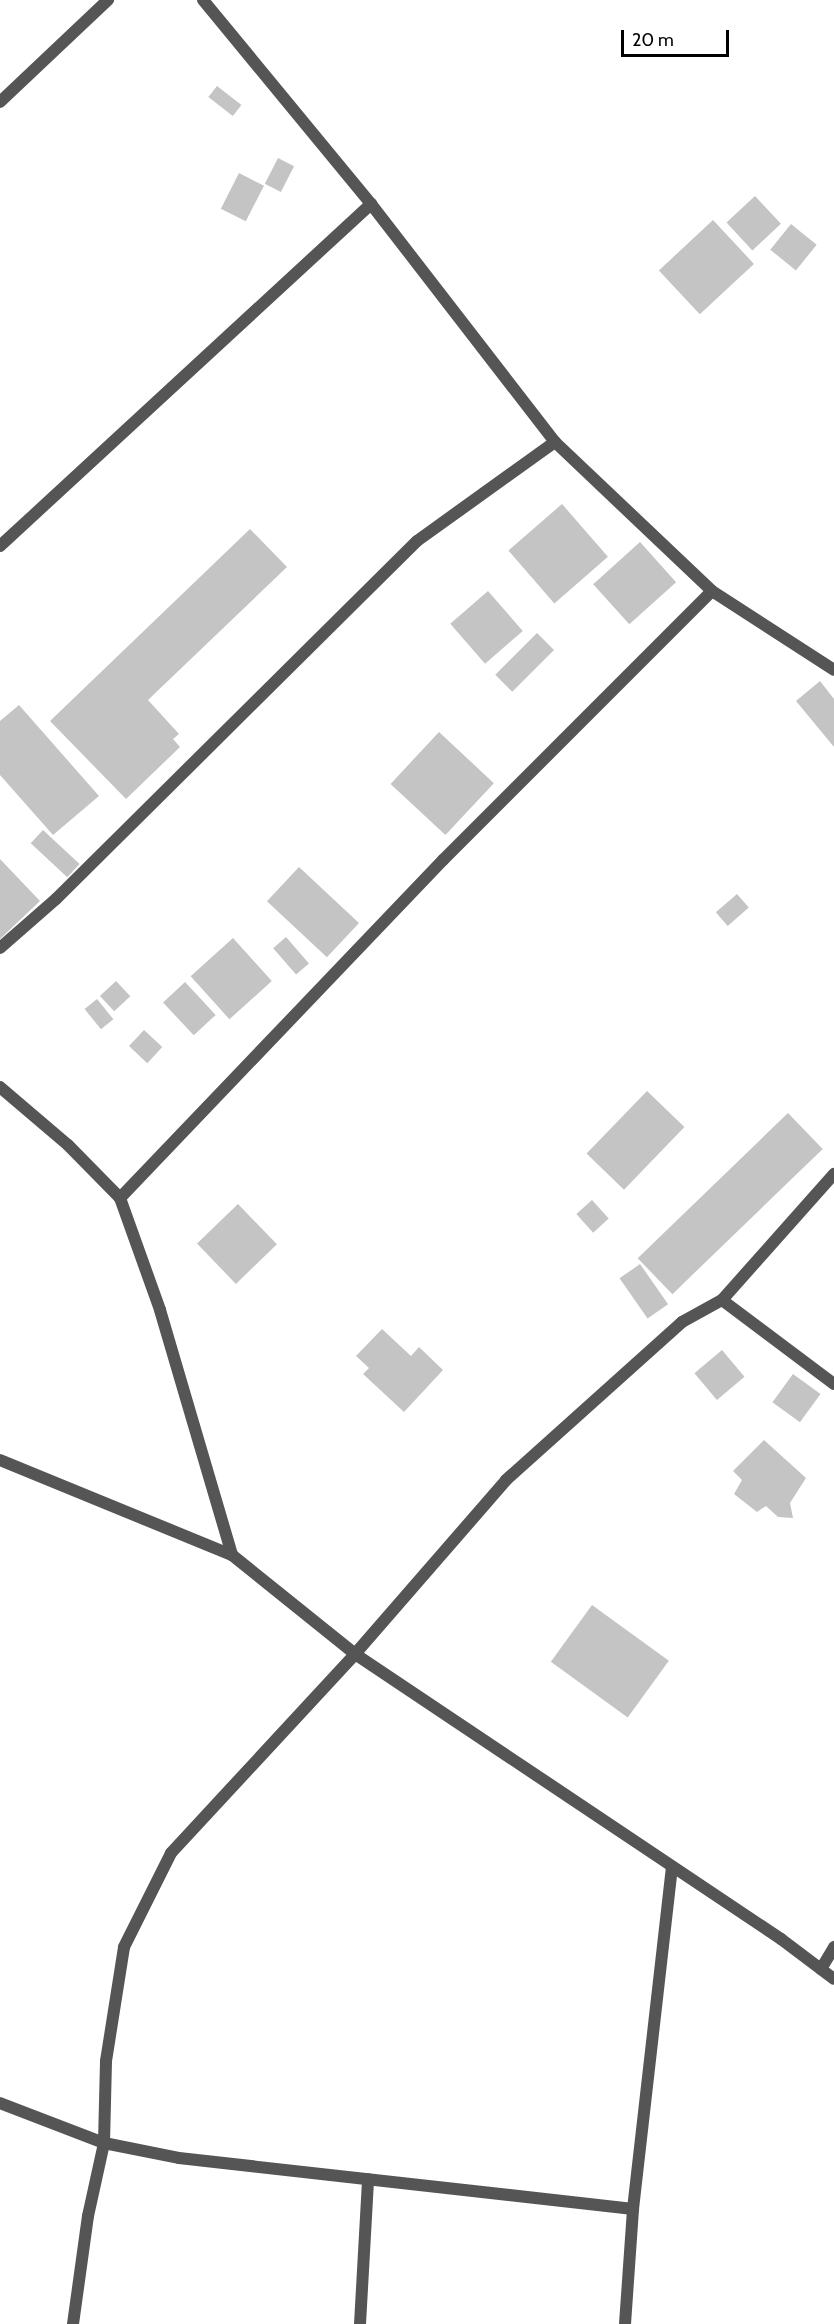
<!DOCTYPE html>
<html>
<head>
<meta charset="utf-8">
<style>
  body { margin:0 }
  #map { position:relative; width:834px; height:2324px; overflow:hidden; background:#fff; font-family:Cabin,sans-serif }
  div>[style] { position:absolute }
  .building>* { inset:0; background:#c4c4c4; transform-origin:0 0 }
  .street>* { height:12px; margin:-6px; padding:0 6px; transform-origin:6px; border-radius:6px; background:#555 }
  span { translate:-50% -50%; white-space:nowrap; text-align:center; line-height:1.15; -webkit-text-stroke:6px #fff; paint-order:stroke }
  .scale { position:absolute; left:621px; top:30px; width:108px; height:27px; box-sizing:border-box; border:3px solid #000; border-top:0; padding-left:8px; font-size:18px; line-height:21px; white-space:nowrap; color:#000; -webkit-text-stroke:4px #fff; paint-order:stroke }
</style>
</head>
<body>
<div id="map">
  <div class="building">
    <i style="left:217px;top:86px;width:31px;height:14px;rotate:38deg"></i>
    <i style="left:278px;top:158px;width:18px;height:29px;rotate:27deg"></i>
    <i style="left:239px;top:173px;width:28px;height:40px;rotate:27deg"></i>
    <i style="left:755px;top:196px;width:38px;height:39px;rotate:47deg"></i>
    <i style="left:713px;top:220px;width:60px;height:74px;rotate:47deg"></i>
    <i style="left:791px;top:224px;width:33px;height:33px;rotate:39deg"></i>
    <i style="left:562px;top:504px;width:70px;height:71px;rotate:49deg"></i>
    <i style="clip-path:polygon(250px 529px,287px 567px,148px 700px,179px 734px,173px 739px,180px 747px,126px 799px,50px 721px)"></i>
    <i style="left:640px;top:542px;width:54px;height:63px;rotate:48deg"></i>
    <i style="left:488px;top:591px;width:53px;height:50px;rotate:49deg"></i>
    <i style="left:537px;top:633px;width:24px;height:59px;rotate:45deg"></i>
    <i style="clip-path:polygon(820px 681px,834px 699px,834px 747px,796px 701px)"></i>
    <i style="clip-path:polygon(19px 705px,99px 796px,53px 835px,0 775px,0 721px)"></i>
    <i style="left:439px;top:732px;width:75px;height:71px;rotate:43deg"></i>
    <i style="left:43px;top:830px;width:50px;height:18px;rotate:43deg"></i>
    <i style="clip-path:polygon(0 859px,40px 901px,0 939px)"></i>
    <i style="left:299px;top:867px;width:82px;height:47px;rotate:43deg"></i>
    <i style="left:737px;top:894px;width:18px;height:28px;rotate:49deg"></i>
    <i style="left:286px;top:937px;width:35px;height:17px;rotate:49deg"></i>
    <i style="left:233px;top:938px;width:58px;height:57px;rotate:48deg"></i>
    <i style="left:116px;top:981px;width:21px;height:22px;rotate:47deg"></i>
    <i style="left:185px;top:982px;width:45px;height:30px;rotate:47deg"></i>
    <i style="left:97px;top:999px;width:26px;height:16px;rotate:51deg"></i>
    <i style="left:144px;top:1030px;width:25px;height:22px;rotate:43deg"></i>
    <i style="left:647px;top:1091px;width:52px;height:87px;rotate:44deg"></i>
    <i style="left:788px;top:1113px;width:50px;height:209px;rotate:46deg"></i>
    <i style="left:592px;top:1200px;width:25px;height:21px;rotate:48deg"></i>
    <i style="left:238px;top:1204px;width:56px;height:57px;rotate:46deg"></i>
    <i style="left:640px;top:1264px;width:49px;height:25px;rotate:55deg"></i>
    <i style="clip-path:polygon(382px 1329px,411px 1356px,419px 1347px,443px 1370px,404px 1412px,363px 1374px,369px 1368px,356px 1356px)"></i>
    <i style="left:722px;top:1350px;width:35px;height:36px;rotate:50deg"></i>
    <i style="left:793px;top:1374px;width:34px;height:35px;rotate:36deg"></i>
    <i style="clip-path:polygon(764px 1440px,806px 1478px,790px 1503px,793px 1518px,778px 1517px,766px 1506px,757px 1512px,734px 1494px,742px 1480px,733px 1471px)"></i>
    <i style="left:592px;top:1605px;width:95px;height:70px;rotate:36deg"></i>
  </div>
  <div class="street">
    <i style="left:203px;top:0;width:264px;rotate:50.5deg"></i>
    <i style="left:371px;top:204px;width:301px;rotate:52.3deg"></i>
    <i style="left:555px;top:442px;width:216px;rotate:43.5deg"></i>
    <i style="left:712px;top:591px;width:145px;rotate:32.9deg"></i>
    <i style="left:0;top:102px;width:149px;rotate:-43.4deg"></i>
    <i style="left:0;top:546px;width:505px;rotate:-42.67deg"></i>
    <i style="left:0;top:948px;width:74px;rotate:-41.2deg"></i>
    <i style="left:56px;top:899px;width:508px;rotate:-44.76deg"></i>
    <i style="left:417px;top:541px;width:170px;rotate:-35.7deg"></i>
    <i style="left:0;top:1087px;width:89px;rotate:40.5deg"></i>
    <i style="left:68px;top:1145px;width:74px;rotate:45.5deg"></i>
    <i style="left:120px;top:1198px;width:119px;rotate:70.3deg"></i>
    <i style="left:160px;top:1310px;width:255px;rotate:73.6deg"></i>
    <i style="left:120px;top:1198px;width:468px;rotate:-46.3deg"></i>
    <i style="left:443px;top:860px;width:380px;rotate:-45deg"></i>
    <i style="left:722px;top:1300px;width:169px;rotate:-48.4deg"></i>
    <i style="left:0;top:1460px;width:251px;rotate:22.3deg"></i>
    <i style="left:232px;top:1555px;width:158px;rotate:38.8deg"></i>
    <i style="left:355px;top:1654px;width:513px;rotate:33.78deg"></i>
    <i style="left:781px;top:1939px;width:66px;rotate:37deg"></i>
    <i style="left:821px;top:1969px;width:26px;rotate:-59deg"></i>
    <i style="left:0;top:2103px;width:111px;rotate:21deg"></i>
    <i style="left:104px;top:2143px;width:76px;rotate:11.3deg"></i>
    <i style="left:179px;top:2158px;width:457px;rotate:6.4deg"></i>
    <i style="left:73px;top:2324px;width:109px;rotate:-82.1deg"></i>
    <i style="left:88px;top:2216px;width:75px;rotate:-77.6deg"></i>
    <i style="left:104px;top:2143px;width:82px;rotate:-88.6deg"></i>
    <i style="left:106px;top:2061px;width:115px;rotate:-81deg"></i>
    <i style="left:124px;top:1947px;width:105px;rotate:-63.4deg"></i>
    <i style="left:171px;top:1853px;width:271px;rotate:-47.2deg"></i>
    <i style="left:355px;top:1654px;width:230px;rotate:-49deg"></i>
    <i style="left:506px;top:1480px;width:237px;rotate:-41.9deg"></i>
    <i style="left:682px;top:1322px;width:46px;rotate:-28.8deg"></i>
    <i style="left:722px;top:1300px;width:140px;rotate:36.9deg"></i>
    <i style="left:360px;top:2324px;width:145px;rotate:-86.8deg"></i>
    <i style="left:625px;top:2324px;width:115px;rotate:-86deg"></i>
    <i style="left:633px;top:2209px;width:342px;rotate:-83.5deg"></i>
  </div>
  <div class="scale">20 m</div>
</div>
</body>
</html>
